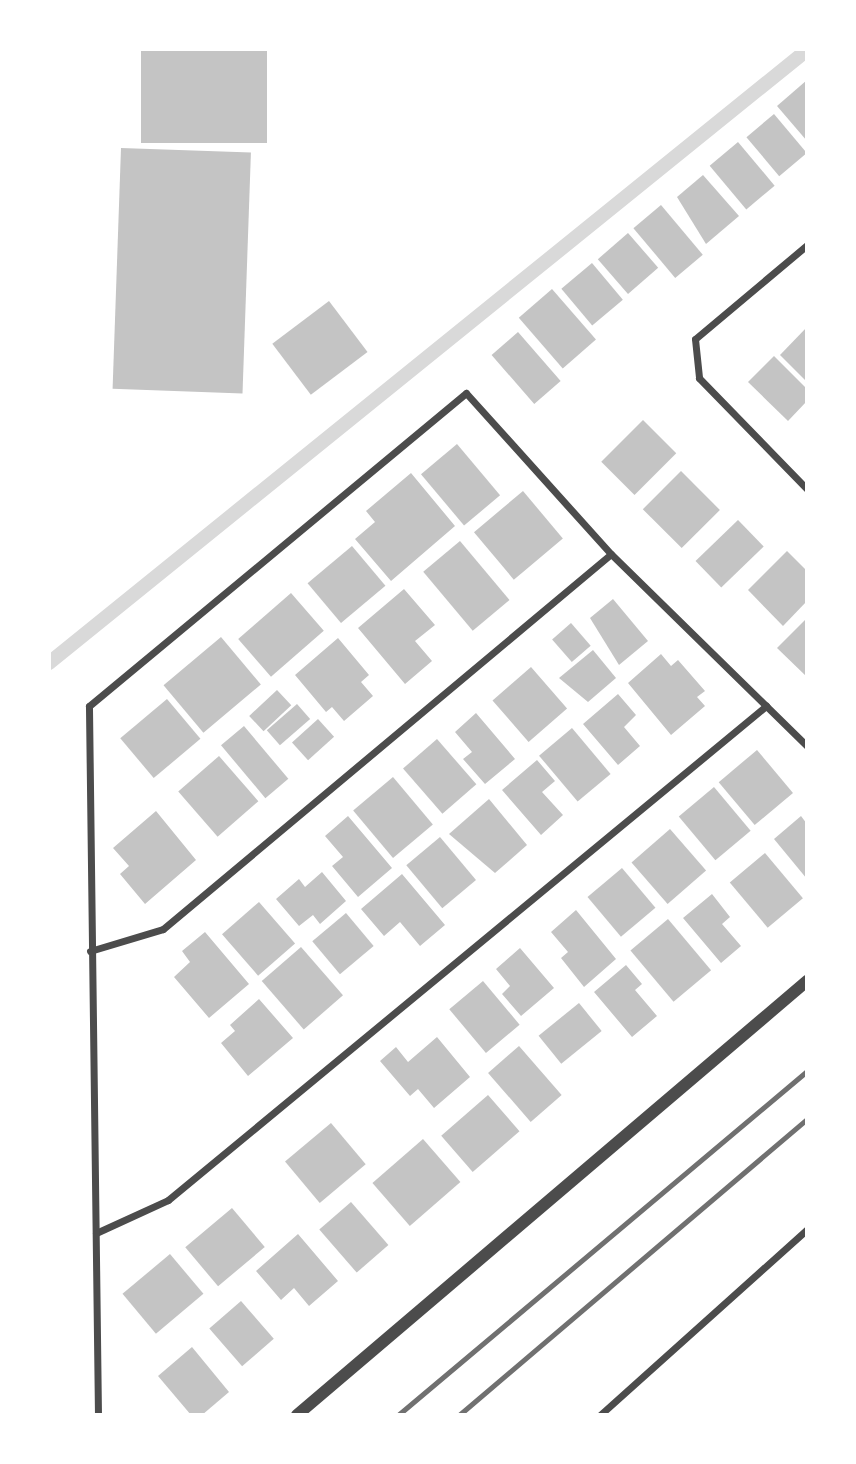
<!DOCTYPE html>
<html>
<head>
<meta charset="utf-8">
<style>
  body { margin:0 }
  #map { position:relative; width:856px; height:1464px; overflow:hidden; background:#fff; font-family:"Public Sans",sans-serif }
  div>[style] { position:absolute }
  .stream>* { height:14px; margin:-7px; padding:0 7px; transform-origin:7px; border-radius:7px; background:#d9d9d9 }
  .building>* { inset:0; background:#c4c4c4; transform-origin:0 0 }
  .minor>* { height:7px; margin:-3.5px; padding:0 3.5px; transform-origin:3.5px; border-radius:3.5px; background:#4c4c4c }
  .tertiary>* { height:12px; margin:-6px; padding:0 6px; transform-origin:6px; border-radius:6px; background:#4c4c4c }
  .rail>* { height:5px; margin:-2.5px; padding:0 2.5px; transform-origin:2.5px; border-radius:2.5px; background:#707070 }
  span { translate:-50% -50%; white-space:nowrap; text-align:center; line-height:1.15; -webkit-text-stroke:5px #fff; paint-order:stroke }
  .frame { position:absolute; inset:0; border:51px solid #fff; pointer-events:none }
</style>
</head>
<body>
<div id="map">
  <div class="stream">
    <i style="left:49px;top:663px;width:975px;rotate:-38.96deg"></i>
  </div>
  <div class="building">
    <i style="left:141px;top:49px;width:126px;height:94px"></i>
    <i style="clip-path:polygon(807px 80px,807px 141px,777px 106px)"></i>
    <i style="left:774px;top:114px;width:51px;height:36px;rotate:50deg"></i>
    <i style="left:738px;top:142px;width:57px;height:37px;rotate:50deg"></i>
    <i style="left:121px;top:148px;width:130px;height:241px;rotate:2deg"></i>
    <i style="clip-path:polygon(703px 175px,739px 216px,706px 244px,677px 197px)"></i>
    <i style="left:661px;top:205px;width:65px;height:36px;rotate:50deg"></i>
    <i style="left:628px;top:233px;width:46px;height:40px;rotate:49deg"></i>
    <i style="left:592px;top:263px;width:48px;height:40px;rotate:50deg"></i>
    <i style="left:552px;top:289px;width:67px;height:44px;rotate:49deg"></i>
    <i style="left:329px;top:301px;width:64px;height:71px;rotate:53deg"></i>
    <i style="clip-path:polygon(807px 327px,807px 382px,780px 355px)"></i>
    <i style="left:518px;top:332px;width:65px;height:35px;rotate:49deg"></i>
    <i style="clip-path:polygon(774px 356px,807px 389px,807px 401px,788px 421px,748px 382px)"></i>
    <i style="left:643px;top:420px;width:47px;height:59px;rotate:45deg"></i>
    <i style="left:457px;top:444px;width:67px;height:47px;rotate:50deg"></i>
    <i style="left:681px;top:471px;width:55px;height:54px;rotate:45deg"></i>
    <i style="clip-path:polygon(411px 473px,455px 526px,391px 581px,355px 539px,375px 522px,366px 511px)"></i>
    <i style="left:523px;top:491px;width:62px;height:64px;rotate:50deg"></i>
    <i style="left:738px;top:520px;width:37px;height:59px;rotate:46deg"></i>
    <i style="left:460px;top:541px;width:77px;height:48px;rotate:50deg"></i>
    <i style="left:352px;top:546px;width:52px;height:58px;rotate:50deg"></i>
    <i style="clip-path:polygon(787px 551px,807px 571px,807px 601px,783px 626px,748px 590px)"></i>
    <i style="clip-path:polygon(404px 589px,435px 625px,415px 641px,432px 661px,405px 684px,358px 628px)"></i>
    <i style="left:291px;top:593px;width:50px;height:70px;rotate:49deg"></i>
    <i style="clip-path:polygon(613px 599px,648px 641px,619px 665px,590px 618px)"></i>
    <i style="clip-path:polygon(807px 618px,807px 677px,777px 648px)"></i>
    <i style="left:571px;top:623px;width:30px;height:25px;rotate:49deg"></i>
    <i style="left:221px;top:637px;width:62px;height:75px;rotate:50deg"></i>
    <i style="clip-path:polygon(338px 638px,369px 675px,361px 682px,373px 696px,344px 721px,332px 707px,326px 712px,295px 675px)"></i>
    <i style="clip-path:polygon(593px 650px,616px 678px,588px 702px,559px 678px)"></i>
    <i style="clip-path:polygon(661px 654px,671px 666px,678px 660px,705px 691px,697px 697px,705px 706px,671px 735px,628px 683px)"></i>
    <i style="left:531px;top:667px;width:55px;height:51px;rotate:49deg"></i>
    <i style="left:277px;top:690px;width:21px;height:38px;rotate:47deg"></i>
    <i style="clip-path:polygon(618px 694px,636px 715px,624px 727px,640px 746px,618px 765px,583px 724px)"></i>
    <i style="left:167px;top:699px;width:52px;height:61px;rotate:50deg"></i>
    <i style="left:297px;top:704px;width:20px;height:40px;rotate:49deg"></i>
    <i style="clip-path:polygon(476px 713px,515px 759px,485px 784px,463px 759px,472px 752px,455px 732px)"></i>
    <i style="left:318px;top:719px;width:24px;height:35px;rotate:48deg"></i>
    <i style="left:244px;top:726px;width:69px;height:30px;rotate:50deg"></i>
    <i style="left:572px;top:728px;width:60px;height:43px;rotate:50deg"></i>
    <i style="left:437px;top:739px;width:60px;height:45px;rotate:49deg"></i>
    <i style="left:757px;top:750px;width:56px;height:50px;rotate:50deg"></i>
    <i style="left:219px;top:756px;width:60px;height:54px;rotate:49deg"></i>
    <i style="clip-path:polygon(537px 760px,555px 781px,542px 792px,563px 815px,541px 835px,502px 790px)"></i>
    <i style="left:393px;top:777px;width:62px;height:52px;rotate:50deg"></i>
    <i style="left:714px;top:787px;width:57px;height:46px;rotate:50deg"></i>
    <i style="clip-path:polygon(489px 799px,527px 845px,495px 873px,449px 834px)"></i>
    <i style="clip-path:polygon(156px 811px,196px 860px,145px 904px,120px 874px,129px 866px,113px 848px)"></i>
    <i style="clip-path:polygon(348px 816px,392px 868px,358px 897px,332px 866px,343px 857px,325px 836px)"></i>
    <i style="clip-path:polygon(801px 816px,807px 824px,807px 879px,774px 839px)"></i>
    <i style="left:670px;top:829px;width:55px;height:51px;rotate:49deg"></i>
    <i style="left:440px;top:837px;width:56px;height:44px;rotate:50deg"></i>
    <i style="left:765px;top:853px;width:59px;height:46px;rotate:50deg"></i>
    <i style="left:622px;top:868px;width:52px;height:45px;rotate:50deg"></i>
    <i style="clip-path:polygon(322px 872px,346px 901px,320px 924px,313px 915px,299px 926px,276px 899px,299px 879px,305px 887px)"></i>
    <i style="clip-path:polygon(402px 874px,445px 925px,420px 946px,400px 922px,384px 936px,361px 909px)"></i>
    <i style="clip-path:polygon(712px 894px,730px 917px,722px 924px,741px 946px,721px 963px,683px 918px)"></i>
    <i style="left:259px;top:902px;width:55px;height:49px;rotate:49deg"></i>
    <i style="clip-path:polygon(576px 910px,616px 959px,584px 987px,561px 958px,568px 952px,551px 932px)"></i>
    <i style="left:346px;top:913px;width:43px;height:44px;rotate:50deg"></i>
    <i style="left:668px;top:919px;width:67px;height:49px;rotate:50deg"></i>
    <i style="clip-path:polygon(205px 932px,249px 984px,209px 1018px,174px 977px,190px 962px,182px 951px)"></i>
    <i style="left:301px;top:947px;width:64px;height:52px;rotate:49deg"></i>
    <i style="clip-path:polygon(520px 948px,554px 988px,521px 1016px,502px 994px,510px 986px,496px 969px)"></i>
    <i style="clip-path:polygon(626px 965px,642px 984px,635px 990px,657px 1016px,632px 1037px,594px 992px)"></i>
    <i style="left:483px;top:981px;width:57px;height:44px;rotate:50deg"></i>
    <i style="clip-path:polygon(259px 999px,293px 1038px,248px 1076px,221px 1043px,235px 1031px,230px 1025px)"></i>
    <i style="left:579px;top:1003px;width:36px;height:52px;rotate:51deg"></i>
    <i style="clip-path:polygon(437px 1037px,470px 1077px,434px 1108px,418px 1089px,410px 1096px,380px 1061px,396px 1047px,408px 1062px)"></i>
    <i style="left:519px;top:1046px;width:65px;height:41px;rotate:49deg"></i>
    <i style="left:488px;top:1095px;width:48px;height:62px;rotate:49deg"></i>
    <i style="left:331px;top:1123px;width:54px;height:60px;rotate:50deg"></i>
    <i style="left:423px;top:1139px;width:57px;height:67px;rotate:49deg"></i>
    <i style="left:351px;top:1202px;width:57px;height:42px;rotate:49deg"></i>
    <i style="left:232px;top:1208px;width:51px;height:61px;rotate:50deg"></i>
    <i style="clip-path:polygon(298px 1234px,338px 1281px,309px 1306px,294px 1288px,281px 1300px,256px 1271px)"></i>
    <i style="left:170px;top:1254px;width:52px;height:62px;rotate:50deg"></i>
    <i style="left:241px;top:1301px;width:50px;height:42px;rotate:49deg"></i>
    <i style="clip-path:polygon(192px 1347px,229px 1392px,202px 1415px,191px 1415px,158px 1376px)"></i>
  </div>
  <div class="minor">
    <i style="left:807px;top:245px;width:146px;rotate:140deg"></i>
    <i style="left:695px;top:339px;width:39px;rotate:84deg"></i>
    <i style="left:699px;top:378px;width:155px;rotate:45.8deg"></i>
    <i style="left:90px;top:951px;width:76px;rotate:-16.8deg"></i>
    <i style="left:163px;top:929px;width:584px;rotate:-39.93deg"></i>
    <i style="left:96px;top:1233px;width:79px;rotate:-24.6deg"></i>
    <i style="left:168px;top:1200px;width:776px;rotate:-39.56deg"></i>
    <i style="left:98px;top:1415px;width:709px;rotate:-90.73deg"></i>
    <i style="left:89px;top:706px;width:490px;rotate:-39.7deg"></i>
    <i style="left:466px;top:393px;width:217px;rotate:48deg"></i>
    <i style="left:611px;top:554px;width:274px;rotate:44.4deg"></i>
    <i style="left:600px;top:1415px;width:278px;rotate:-41.9deg"></i>
  </div>
  <div class="tertiary">
    <i style="left:297px;top:1415px;width:670px;rotate:-40.4deg"></i>
  </div>
  <div class="rail">
    <i style="left:398px;top:1415px;width:534px;rotate:-40.07deg"></i>
    <i style="left:459px;top:1415px;width:457px;rotate:-40.4deg"></i>
  </div>
  <div class="frame"></div>
</div>
</body>
</html>
